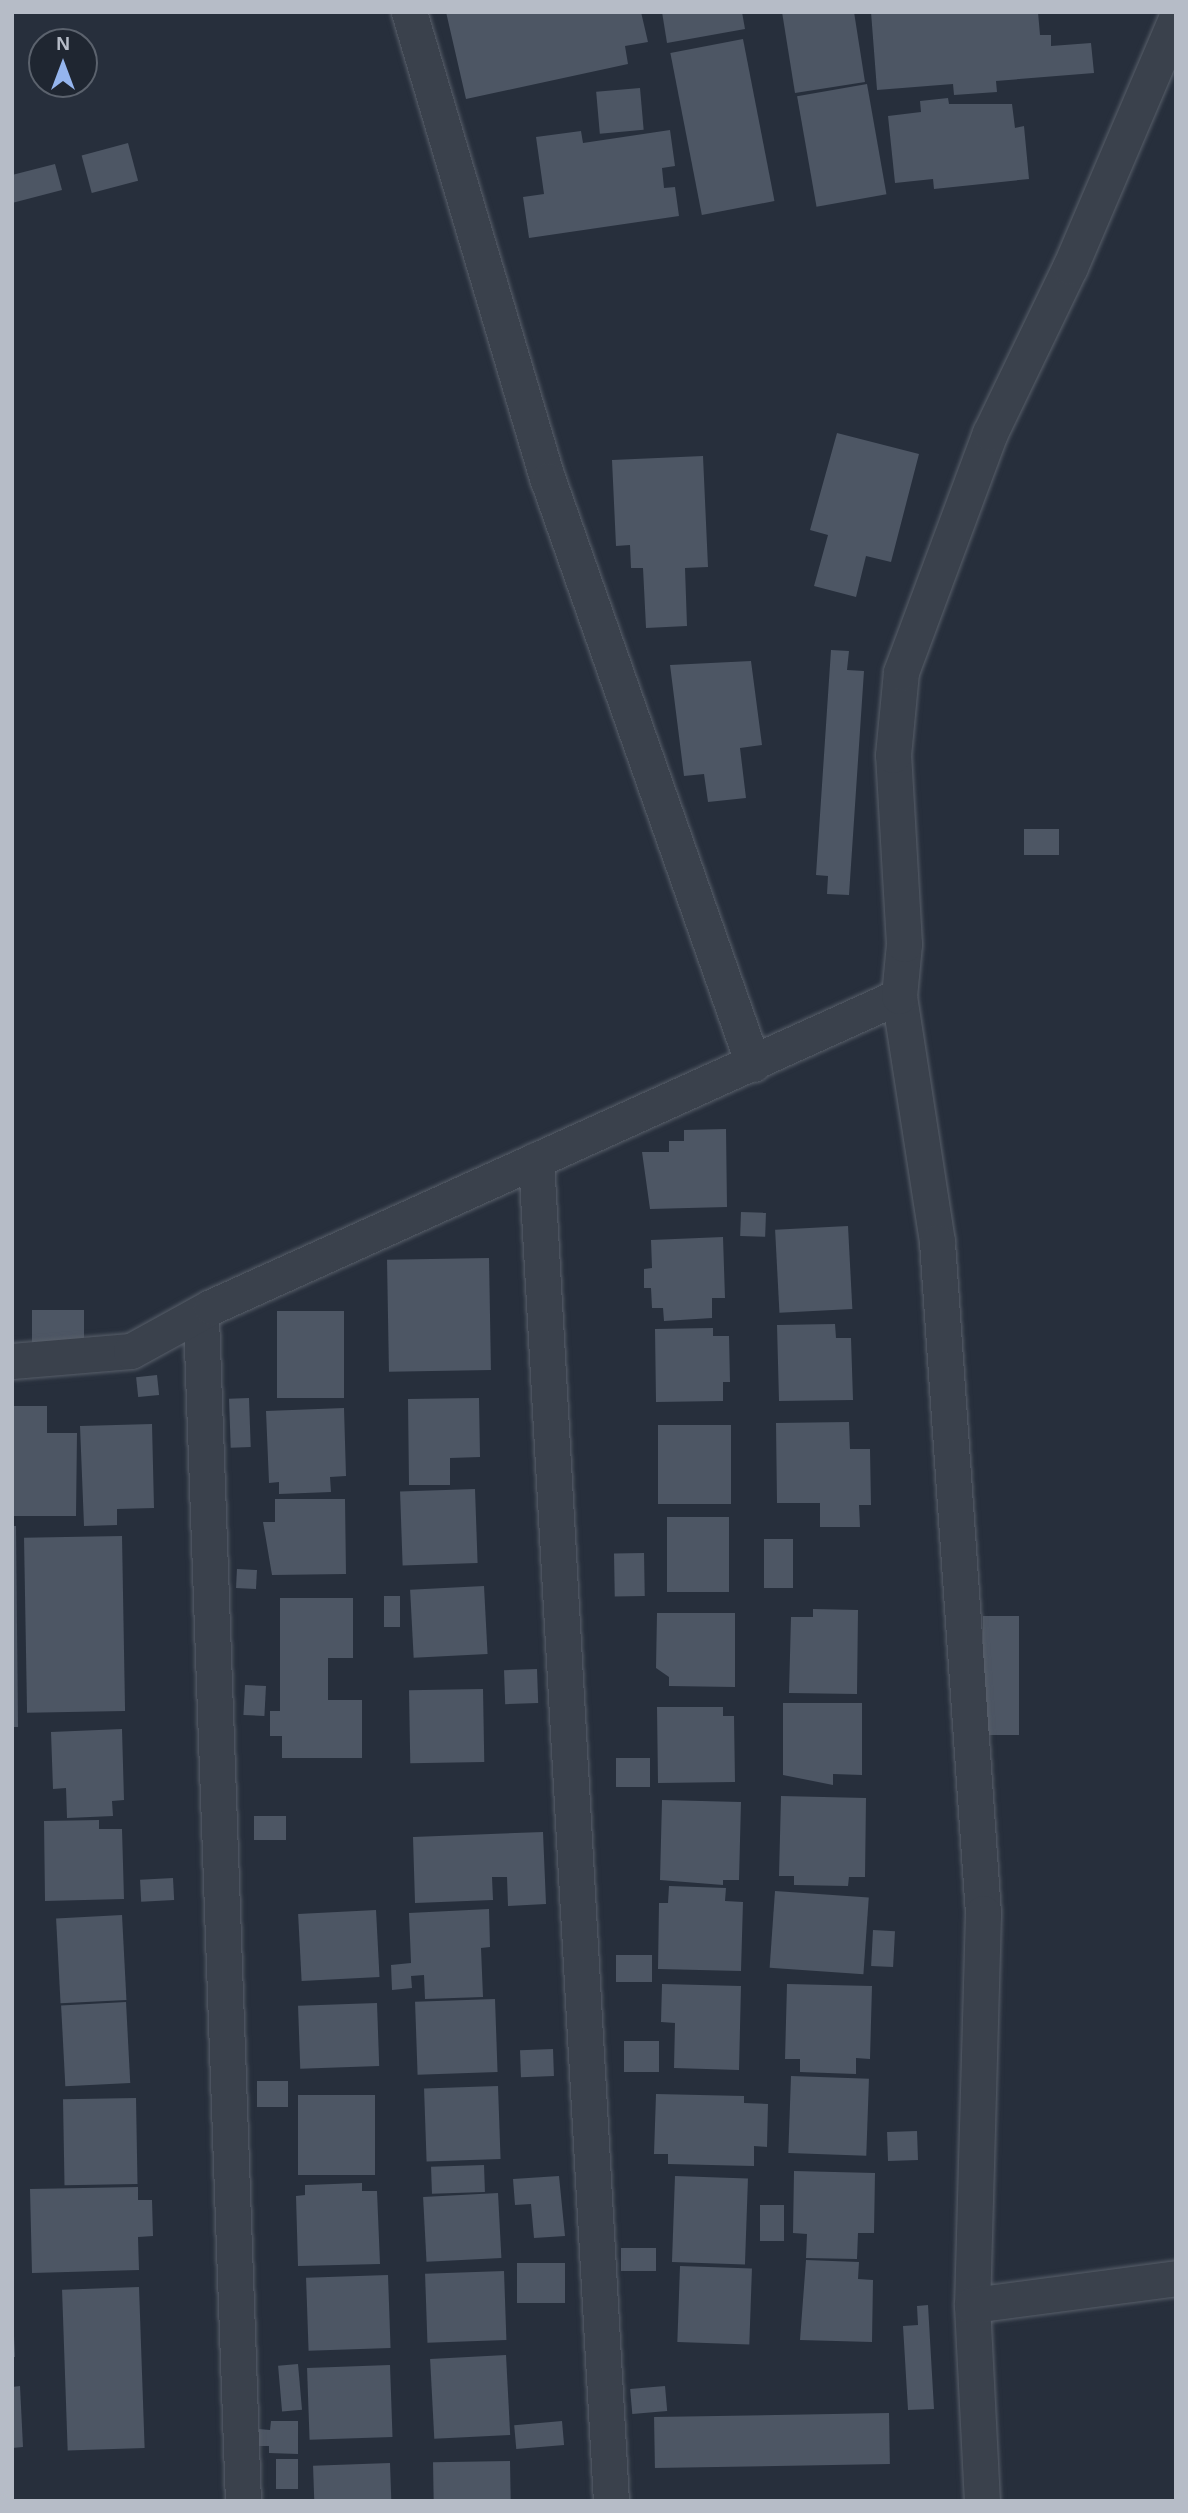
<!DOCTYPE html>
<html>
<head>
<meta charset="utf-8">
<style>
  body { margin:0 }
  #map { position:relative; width:1188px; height:2513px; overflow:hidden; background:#272f3c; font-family:Arial,sans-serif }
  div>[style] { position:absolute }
  .building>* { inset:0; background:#4d5664; transform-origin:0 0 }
  .roads { filter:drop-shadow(0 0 2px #585f6a) drop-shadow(0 0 2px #585f6a) }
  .minor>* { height:35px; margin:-17.5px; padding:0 17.5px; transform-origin:17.5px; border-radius:17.5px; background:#3a414c }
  span { translate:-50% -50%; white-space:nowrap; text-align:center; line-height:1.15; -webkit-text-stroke:6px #1f2631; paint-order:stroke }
  .frame { position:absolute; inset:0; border:14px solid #b6bcc7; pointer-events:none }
  .north { position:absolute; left:28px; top:28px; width:70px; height:70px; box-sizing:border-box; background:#1f2631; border:2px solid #5b626d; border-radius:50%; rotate:0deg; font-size:19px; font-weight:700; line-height:28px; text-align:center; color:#b6bcc7 }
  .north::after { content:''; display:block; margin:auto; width:24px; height:32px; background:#95b5ee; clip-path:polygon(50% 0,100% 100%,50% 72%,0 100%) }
</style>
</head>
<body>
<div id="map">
  <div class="building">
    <i style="clip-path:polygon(446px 12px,641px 12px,648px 42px,625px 46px,628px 64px,466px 99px)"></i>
    <i style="clip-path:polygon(662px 12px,742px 12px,745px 29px,667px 43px)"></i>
    <i style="clip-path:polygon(782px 12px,854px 12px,865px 82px,795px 93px)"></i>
    <i style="clip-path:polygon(871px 12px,1038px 12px,1040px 35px,1051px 35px,1051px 46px,1091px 43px,1094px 73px,996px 81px,997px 92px,954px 95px,953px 84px,877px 90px)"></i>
    <i style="left:743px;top:39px;width:165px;height:74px;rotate:79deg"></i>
    <i style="left:867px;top:84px;width:112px;height:71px;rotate:80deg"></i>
    <i style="left:640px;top:88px;width:42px;height:44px;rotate:85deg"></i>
    <i style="clip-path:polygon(948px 98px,949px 104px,1012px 104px,1015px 128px,1024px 126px,1029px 179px,934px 189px,933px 179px,895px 183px,888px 116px,921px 112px,920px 101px)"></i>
    <i style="clip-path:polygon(670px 130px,675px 166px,662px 168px,664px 188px,675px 187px,679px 216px,529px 238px,523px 197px,544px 194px,536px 137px,581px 131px,583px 143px)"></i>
    <i style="left:128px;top:143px;width:39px;height:48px;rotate:75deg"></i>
    <i style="clip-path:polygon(55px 164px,62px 190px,12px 203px,12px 175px)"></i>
    <i style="clip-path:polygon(837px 433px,919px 454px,891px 562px,866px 556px,856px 597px,814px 586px,828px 535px,810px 530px)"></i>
    <i style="clip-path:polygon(703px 456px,708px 567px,685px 568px,687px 626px,646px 628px,643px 568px,631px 568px,630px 545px,616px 546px,612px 460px)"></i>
    <i style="clip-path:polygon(831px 650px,849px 651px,847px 670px,864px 671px,849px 895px,827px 894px,828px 876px,816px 875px)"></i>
    <i style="clip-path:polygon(751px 661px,762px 745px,740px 748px,746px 798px,708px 802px,704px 774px,684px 776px,670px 665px)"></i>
    <i style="left:1024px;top:829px;width:35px;height:26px"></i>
    <i style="clip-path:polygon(726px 1129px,727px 1207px,650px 1209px,642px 1152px,669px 1152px,669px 1141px,684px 1141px,684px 1130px)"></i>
    <i style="left:741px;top:1212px;width:25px;height:24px;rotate:2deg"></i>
    <i style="left:848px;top:1226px;width:83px;height:73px;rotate:87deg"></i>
    <i style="clip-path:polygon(723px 1237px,725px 1298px,712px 1298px,712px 1318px,664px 1321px,663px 1308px,652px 1308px,651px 1288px,644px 1288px,644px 1269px,652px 1268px,651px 1240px)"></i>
    <i style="left:489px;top:1258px;width:112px;height:102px;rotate:89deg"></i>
    <i style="left:32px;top:1310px;width:52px;height:33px"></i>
    <i style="left:277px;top:1311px;width:67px;height:87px"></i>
    <i style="clip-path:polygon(835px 1324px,836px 1338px,851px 1338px,853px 1400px,779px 1401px,777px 1325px)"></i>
    <i style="clip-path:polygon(713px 1328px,713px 1336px,729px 1336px,730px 1382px,723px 1382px,723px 1401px,656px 1402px,655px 1329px)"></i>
    <i style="left:157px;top:1375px;width:20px;height:21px;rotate:84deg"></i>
    <i style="left:249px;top:1398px;width:49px;height:20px;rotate:88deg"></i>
    <i style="clip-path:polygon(479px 1398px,480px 1457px,450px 1458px,450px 1485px,409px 1485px,408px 1399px)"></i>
    <i style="clip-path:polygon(12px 1406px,47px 1406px,47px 1433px,77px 1433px,76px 1516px,12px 1516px)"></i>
    <i style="clip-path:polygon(344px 1408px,346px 1476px,330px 1477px,331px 1492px,279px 1494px,279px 1482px,269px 1483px,266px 1411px)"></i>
    <i style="clip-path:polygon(849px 1422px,850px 1449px,870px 1449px,871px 1505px,859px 1505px,860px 1527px,820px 1527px,820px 1503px,777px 1503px,776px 1423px)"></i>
    <i style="clip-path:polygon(152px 1424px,154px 1508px,117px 1509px,117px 1525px,84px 1526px,80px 1426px)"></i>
    <i style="left:731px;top:1425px;width:79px;height:73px;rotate:90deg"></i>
    <i style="left:475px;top:1489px;width:74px;height:75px;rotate:88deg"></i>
    <i style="clip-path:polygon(275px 1499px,345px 1499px,346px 1574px,272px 1575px,263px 1522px,275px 1522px)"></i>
    <i style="left:667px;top:1517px;width:62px;height:75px"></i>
    <i style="clip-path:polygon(12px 1526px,16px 1526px,18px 1727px,12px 1727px)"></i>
    <i style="left:122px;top:1536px;width:175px;height:98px;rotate:89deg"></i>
    <i style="left:764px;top:1539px;width:29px;height:49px"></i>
    <i style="left:644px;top:1553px;width:43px;height:30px;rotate:89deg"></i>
    <i style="left:237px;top:1569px;width:20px;height:19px;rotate:3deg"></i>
    <i style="left:484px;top:1586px;width:68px;height:74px;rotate:87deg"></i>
    <i style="left:384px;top:1596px;width:16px;height:31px"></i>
    <i style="clip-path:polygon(280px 1598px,353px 1598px,353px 1658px,328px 1658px,328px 1700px,362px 1700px,362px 1758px,282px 1758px,282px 1736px,270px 1736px,270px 1711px,280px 1711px)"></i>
    <i style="clip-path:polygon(813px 1609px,858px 1610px,857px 1694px,789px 1693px,791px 1617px,813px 1617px)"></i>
    <i style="clip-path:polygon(657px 1613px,735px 1613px,735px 1687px,669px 1686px,669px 1677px,656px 1668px)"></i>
    <i style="left:983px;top:1616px;width:36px;height:119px"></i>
    <i style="left:537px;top:1669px;width:34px;height:33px;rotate:88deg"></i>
    <i style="left:245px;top:1685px;width:21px;height:30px;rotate:3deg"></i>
    <i style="left:483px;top:1689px;width:73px;height:74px;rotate:89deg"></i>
    <i style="clip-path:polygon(783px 1703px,862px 1703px,862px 1775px,833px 1774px,833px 1785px,783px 1775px)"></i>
    <i style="clip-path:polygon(657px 1707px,723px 1707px,723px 1716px,734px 1716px,735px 1782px,658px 1783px)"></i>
    <i style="clip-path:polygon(122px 1729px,124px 1800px,112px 1801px,113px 1816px,67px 1818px,66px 1788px,53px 1789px,51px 1732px)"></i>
    <i style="left:616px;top:1758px;width:34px;height:29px"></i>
    <i style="clip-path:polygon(781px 1796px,866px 1798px,865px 1877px,849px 1877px,848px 1886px,794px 1885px,794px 1876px,779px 1876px)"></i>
    <i style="clip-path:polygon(662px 1800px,741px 1802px,739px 1880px,723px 1880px,723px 1885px,660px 1880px)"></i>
    <i style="left:254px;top:1816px;width:32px;height:24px"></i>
    <i style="clip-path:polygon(99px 1820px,99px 1829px,122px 1829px,124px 1899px,45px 1901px,44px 1821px)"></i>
    <i style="clip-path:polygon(543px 1832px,546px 1904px,508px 1906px,507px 1877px,492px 1877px,493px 1900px,415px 1903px,413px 1837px)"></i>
    <i style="left:173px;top:1878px;width:22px;height:33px;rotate:87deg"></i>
    <i style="clip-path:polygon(669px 1886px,726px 1888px,725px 1901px,743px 1902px,741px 1971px,658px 1969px,659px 1903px,668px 1903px)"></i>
    <i style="left:775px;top:1891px;width:94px;height:77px;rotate:4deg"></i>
    <i style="clip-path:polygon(489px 1909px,490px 1947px,481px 1948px,483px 1997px,425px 1999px,424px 1975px,411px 1976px,412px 1988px,392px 1990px,391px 1965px,411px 1963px,409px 1913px)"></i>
    <i style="left:376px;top:1910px;width:67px;height:78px;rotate:87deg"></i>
    <i style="left:122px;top:1915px;width:85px;height:66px;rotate:87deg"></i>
    <i style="left:873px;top:1930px;width:22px;height:36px;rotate:3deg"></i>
    <i style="left:616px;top:1955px;width:36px;height:27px"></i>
    <i style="clip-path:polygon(662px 1984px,741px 1986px,739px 2070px,674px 2068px,675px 2023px,661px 2022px)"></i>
    <i style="clip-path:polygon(787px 1984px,872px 1986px,870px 2059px,856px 2058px,856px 2074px,800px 2072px,800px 2059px,785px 2059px)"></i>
    <i style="left:495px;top:1999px;width:73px;height:80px;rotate:88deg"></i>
    <i style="left:126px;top:2002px;width:81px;height:65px;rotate:87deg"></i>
    <i style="left:377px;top:2003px;width:63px;height:79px;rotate:88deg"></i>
    <i style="left:624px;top:2041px;width:35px;height:31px"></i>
    <i style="left:553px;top:2049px;width:27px;height:33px;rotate:88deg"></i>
    <i style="left:791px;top:2076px;width:78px;height:77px;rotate:2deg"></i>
    <i style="left:257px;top:2081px;width:31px;height:26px"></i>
    <i style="left:498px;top:2086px;width:73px;height:74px;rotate:88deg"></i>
    <i style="clip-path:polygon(656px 2094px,744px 2096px,744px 2103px,768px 2104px,767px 2147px,754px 2146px,754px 2166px,668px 2164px,668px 2154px,654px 2154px)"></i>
    <i style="left:375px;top:2095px;width:80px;height:77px;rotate:90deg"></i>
    <i style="left:136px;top:2098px;width:86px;height:73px;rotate:89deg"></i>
    <i style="left:917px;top:2131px;width:29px;height:30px;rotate:88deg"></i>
    <i style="left:484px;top:2165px;width:27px;height:53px;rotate:88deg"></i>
    <i style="clip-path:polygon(794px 2171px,875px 2173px,874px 2233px,858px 2233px,857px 2259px,806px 2258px,807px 2234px,793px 2233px)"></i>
    <i style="clip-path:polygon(559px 2176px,565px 2236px,534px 2238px,531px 2204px,515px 2205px,513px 2179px)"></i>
    <i style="left:675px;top:2176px;width:73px;height:86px;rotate:2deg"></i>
    <i style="clip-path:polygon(362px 2183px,362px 2191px,377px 2191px,380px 2264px,298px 2266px,296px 2196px,305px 2195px,305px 2185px)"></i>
    <i style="clip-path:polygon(138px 2187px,138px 2200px,152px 2200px,153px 2236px,138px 2237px,139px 2270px,32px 2273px,30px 2189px)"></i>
    <i style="left:498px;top:2193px;width:65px;height:75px;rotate:87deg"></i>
    <i style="left:760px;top:2205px;width:24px;height:36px"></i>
    <i style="left:656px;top:2248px;width:23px;height:35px;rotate:90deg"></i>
    <i style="clip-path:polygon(806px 2260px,859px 2262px,858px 2279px,873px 2280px,872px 2342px,800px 2340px)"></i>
    <i style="left:517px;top:2263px;width:48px;height:40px"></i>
    <i style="left:680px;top:2266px;width:72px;height:76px;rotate:2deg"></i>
    <i style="left:504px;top:2271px;width:69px;height:79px;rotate:88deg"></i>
    <i style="left:388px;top:2275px;width:73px;height:82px;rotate:88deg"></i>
    <i style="left:139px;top:2287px;width:161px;height:77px;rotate:88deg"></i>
    <i style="clip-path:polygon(928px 2305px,934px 2409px,908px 2410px,903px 2326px,918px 2325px,917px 2306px)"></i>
    <i style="clip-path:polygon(12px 2336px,14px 2336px,15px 2357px,12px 2357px)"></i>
    <i style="left:506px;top:2355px;width:80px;height:76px;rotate:87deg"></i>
    <i style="left:298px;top:2364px;width:46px;height:20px;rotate:85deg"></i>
    <i style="left:390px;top:2365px;width:72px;height:83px;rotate:88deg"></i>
    <i style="clip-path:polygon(20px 2386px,23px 2447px,12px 2448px,12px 2387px)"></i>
    <i style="left:665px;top:2386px;width:25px;height:35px;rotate:85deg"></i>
    <i style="left:889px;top:2413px;width:51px;height:235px;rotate:89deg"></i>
    <i style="clip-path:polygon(271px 2421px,298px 2421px,298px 2454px,269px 2453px,269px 2446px,258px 2446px,259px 2429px,270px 2430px)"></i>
    <i style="left:562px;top:2421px;width:24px;height:48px;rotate:85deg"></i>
    <i style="left:276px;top:2459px;width:22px;height:30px"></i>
    <i style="left:510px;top:2461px;width:40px;height:77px;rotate:89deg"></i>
    <i style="left:390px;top:2463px;width:38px;height:77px;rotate:88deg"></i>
  </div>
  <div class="roads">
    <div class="minor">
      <i style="left:409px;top:12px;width:488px;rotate:73.5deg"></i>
      <i style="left:548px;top:480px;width:619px;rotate:70.66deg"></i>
      <i style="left:899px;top:996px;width:249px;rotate:81.2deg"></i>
      <i style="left:937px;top:1242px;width:673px;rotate:86.08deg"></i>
      <i style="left:983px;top:1913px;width:392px;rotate:91.6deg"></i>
      <i style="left:972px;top:2305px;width:196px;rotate:87.1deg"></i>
      <i style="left:536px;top:1160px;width:1343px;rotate:86.8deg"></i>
      <i style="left:201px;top:1317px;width:1185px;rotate:87.97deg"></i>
      <i style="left:12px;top:1361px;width:119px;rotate:-4.8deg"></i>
      <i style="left:131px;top:1351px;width:91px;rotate:-28.8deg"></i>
      <i style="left:211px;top:1307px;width:755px;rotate:-24.32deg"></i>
      <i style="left:899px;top:996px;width:52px;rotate:-84.5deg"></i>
      <i style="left:904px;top:944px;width:189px;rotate:-93.3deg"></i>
      <i style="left:893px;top:755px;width:83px;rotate:-84.5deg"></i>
      <i style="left:901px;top:672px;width:255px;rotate:-69.6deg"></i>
      <i style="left:990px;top:433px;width:184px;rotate:-64.3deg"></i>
      <i style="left:1070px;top:267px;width:270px;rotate:-66.9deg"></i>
      <i style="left:972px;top:2305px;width:206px;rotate:-7.5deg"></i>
    </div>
  </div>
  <div class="frame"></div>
  <div class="north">N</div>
</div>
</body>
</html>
